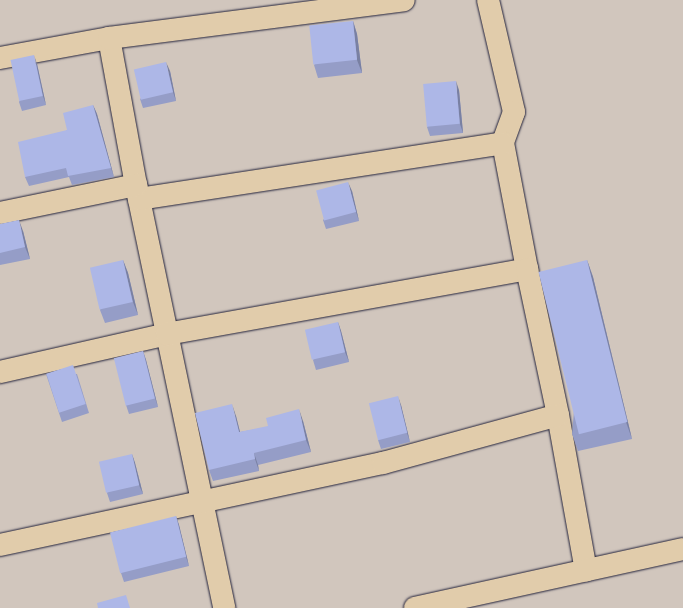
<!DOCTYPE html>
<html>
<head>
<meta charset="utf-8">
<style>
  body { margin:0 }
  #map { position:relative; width:683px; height:608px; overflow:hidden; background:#d1c6bd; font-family:"Playpen Sans",sans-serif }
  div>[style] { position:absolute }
  .roads { filter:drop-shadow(0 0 1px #22223b) drop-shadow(0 0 1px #22223b) }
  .minor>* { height:22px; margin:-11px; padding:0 11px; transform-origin:11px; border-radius:11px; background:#e1ccab }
  .major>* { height:22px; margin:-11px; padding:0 11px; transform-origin:11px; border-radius:11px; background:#e1ccab }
  .wall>* { inset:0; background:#959dc7 }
  .shaded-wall>* { inset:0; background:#7980a2 }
  .building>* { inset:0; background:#adb7e7; transform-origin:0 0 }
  span { translate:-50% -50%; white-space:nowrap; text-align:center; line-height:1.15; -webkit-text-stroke:3px #e1ccab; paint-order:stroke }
</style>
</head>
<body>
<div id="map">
  <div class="roads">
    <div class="minor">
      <i style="left:488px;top:0;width:115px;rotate:76.9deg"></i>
      <i style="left:514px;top:112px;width:33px;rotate:110deg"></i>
      <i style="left:503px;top:143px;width:128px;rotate:79.2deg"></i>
      <i style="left:109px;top:38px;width:149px;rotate:79.6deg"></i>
      <i style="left:136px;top:185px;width:432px;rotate:78.2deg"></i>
      <i style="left:0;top:58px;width:111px;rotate:-10.4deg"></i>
      <i style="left:109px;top:38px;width:297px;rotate:-7.3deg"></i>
      <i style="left:139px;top:199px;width:368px;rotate:-8.7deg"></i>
      <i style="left:0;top:213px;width:139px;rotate:-11.6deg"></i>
      <i style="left:0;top:372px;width:171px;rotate:-12.8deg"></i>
      <i style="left:167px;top:334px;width:366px;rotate:-10.2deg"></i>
      <i style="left:527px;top:269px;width:149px;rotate:78deg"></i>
      <i style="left:558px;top:415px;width:158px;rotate:79.8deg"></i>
      <i style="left:0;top:545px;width:392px;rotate:-12.1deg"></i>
      <i style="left:383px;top:463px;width:181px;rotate:-15.3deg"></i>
    </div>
    <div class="major">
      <i style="left:415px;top:608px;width:274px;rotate:-12.4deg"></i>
    </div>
  </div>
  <div class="wall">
    <i style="clip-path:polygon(353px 21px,357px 34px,362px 73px,318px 78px,314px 65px)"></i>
    <i style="clip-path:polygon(37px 64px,46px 105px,22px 111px,19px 102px)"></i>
    <i style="clip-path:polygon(170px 71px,176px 101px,143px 108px,140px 99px)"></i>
    <i style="clip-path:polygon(459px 90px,463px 133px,430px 136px,427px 127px)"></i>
    <i style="clip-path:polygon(93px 105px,97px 114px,114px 177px,72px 185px,69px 177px,29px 186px,25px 177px,67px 130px)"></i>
    <i style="clip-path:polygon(352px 191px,359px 221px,326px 229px,323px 220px)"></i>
    <i style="clip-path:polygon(0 224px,23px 231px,30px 259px,0 265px)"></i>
    <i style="clip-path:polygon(123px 260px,128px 273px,138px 315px,105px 323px,100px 310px)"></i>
    <i style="clip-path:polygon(587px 260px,593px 277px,632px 439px,578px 451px,572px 434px)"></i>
    <i style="clip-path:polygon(338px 322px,341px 331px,349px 362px,316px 370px,313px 360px)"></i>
    <i style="clip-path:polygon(143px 351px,146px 360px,158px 407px,129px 414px,126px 405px)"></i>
    <i style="clip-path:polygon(46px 374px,77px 374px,89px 413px,62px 422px)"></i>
    <i style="clip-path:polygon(401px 405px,410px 442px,381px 449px,378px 440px)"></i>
    <i style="clip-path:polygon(236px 416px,240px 432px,303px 421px,311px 452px,258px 465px,259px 471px,213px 481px,209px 470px)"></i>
    <i style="clip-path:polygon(132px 454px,135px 463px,143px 494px,110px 502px,107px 493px)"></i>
    <i style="clip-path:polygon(176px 516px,179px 525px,189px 566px,124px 582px,121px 573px)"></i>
  </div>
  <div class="shaded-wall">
    <i style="clip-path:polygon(353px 21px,357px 34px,362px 73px,357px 60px)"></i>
    <i style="clip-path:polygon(34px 55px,37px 64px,46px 105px,43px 96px)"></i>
    <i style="clip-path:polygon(166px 62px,170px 71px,176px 101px,173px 92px)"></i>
    <i style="clip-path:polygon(456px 81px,459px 90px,463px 133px,460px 124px)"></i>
    <i style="clip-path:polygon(93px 105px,97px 114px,114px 177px,111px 168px)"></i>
    <i style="clip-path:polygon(348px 182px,352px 191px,359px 221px,356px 212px)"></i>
    <i style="clip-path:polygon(19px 220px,23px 231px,30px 259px,25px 247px)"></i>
    <i style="clip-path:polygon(123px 260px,128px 273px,138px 315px,133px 302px)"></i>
    <i style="clip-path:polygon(587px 260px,593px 277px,632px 439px,626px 422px)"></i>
    <i style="clip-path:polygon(338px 322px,341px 331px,349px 362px,345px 352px)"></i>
    <i style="clip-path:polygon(143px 351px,146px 360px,158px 407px,155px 398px)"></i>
    <i style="clip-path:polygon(398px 396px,401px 405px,410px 442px,407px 433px)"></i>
    <i style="clip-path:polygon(232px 404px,236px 416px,243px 444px,239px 432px)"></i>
    <i style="clip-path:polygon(299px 409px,303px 421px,311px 452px,306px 440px)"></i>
    <i style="clip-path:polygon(254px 453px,258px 465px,259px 471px,255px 459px)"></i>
    <i style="clip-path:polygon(132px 454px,135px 463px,143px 494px,139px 485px)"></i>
    <i style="clip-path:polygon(176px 516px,179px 525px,189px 566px,186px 557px)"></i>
  </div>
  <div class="building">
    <i style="left:353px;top:21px;width:39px;height:44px;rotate:84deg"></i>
    <i style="left:34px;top:55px;width:42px;height:24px;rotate:78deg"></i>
    <i style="left:166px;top:62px;width:31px;height:33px;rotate:77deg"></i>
    <i style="left:456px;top:81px;width:43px;height:33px;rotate:85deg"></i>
    <i style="clip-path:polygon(93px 105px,111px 168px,68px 176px,66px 168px,25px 177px,18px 142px,67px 130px,63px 113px)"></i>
    <i style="left:348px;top:182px;width:31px;height:33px;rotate:75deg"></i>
    <i style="clip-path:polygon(19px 220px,25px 247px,0 253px,0 224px)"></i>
    <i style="left:123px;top:260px;width:43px;height:34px;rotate:77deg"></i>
    <i style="left:587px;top:260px;width:167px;height:50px;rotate:76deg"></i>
    <i style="left:338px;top:322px;width:31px;height:34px;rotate:77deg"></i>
    <i style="left:143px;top:351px;width:49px;height:30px;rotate:76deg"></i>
    <i style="left:73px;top:365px;width:41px;height:28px;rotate:72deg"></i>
    <i style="left:398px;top:396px;width:38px;height:30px;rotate:76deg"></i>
    <i style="clip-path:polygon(232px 404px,239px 432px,268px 426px,266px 418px,299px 409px,306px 440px,254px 453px,255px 459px,209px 470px,195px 413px)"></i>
    <i style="left:132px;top:454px;width:32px;height:34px;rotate:77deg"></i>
    <i style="left:176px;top:516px;width:42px;height:68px;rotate:76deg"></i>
    <i style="clip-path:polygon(126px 595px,130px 608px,98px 608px,97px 603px)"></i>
  </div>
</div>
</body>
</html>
